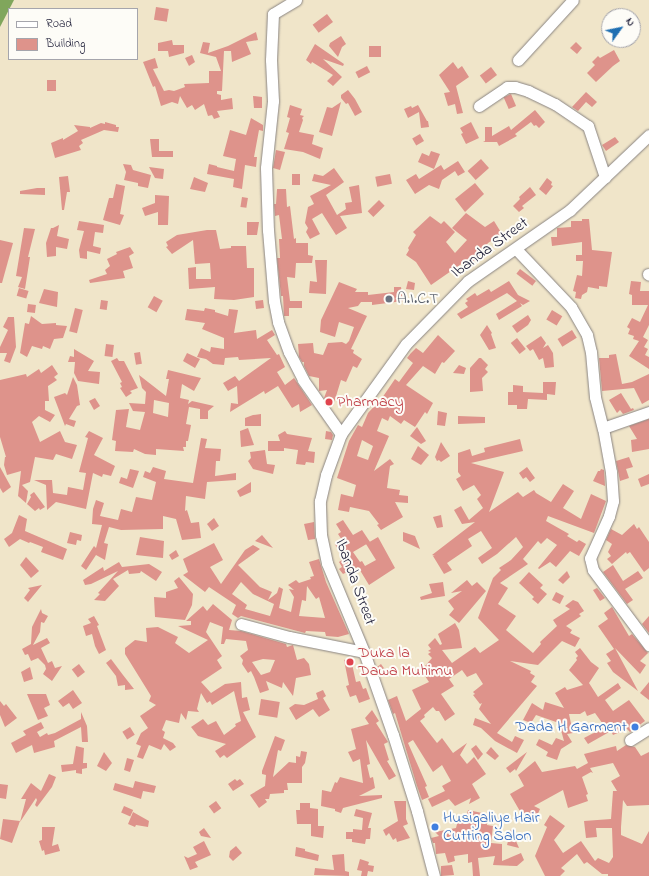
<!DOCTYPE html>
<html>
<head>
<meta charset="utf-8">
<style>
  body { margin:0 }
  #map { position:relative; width:649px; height:876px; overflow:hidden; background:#f0e5c9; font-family:"Indie Flower",sans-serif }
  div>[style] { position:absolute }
  .forest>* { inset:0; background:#80a65c }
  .building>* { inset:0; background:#de938b; transform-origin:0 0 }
  .roads { filter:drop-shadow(0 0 1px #898482) drop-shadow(0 0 1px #898482) }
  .minor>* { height:11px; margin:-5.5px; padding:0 5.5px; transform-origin:5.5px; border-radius:5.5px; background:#fff }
  .dots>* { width:11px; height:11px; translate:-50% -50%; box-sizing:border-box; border:2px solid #fdfcf7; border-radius:50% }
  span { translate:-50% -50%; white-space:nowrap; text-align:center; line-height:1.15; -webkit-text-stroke:4px #fdfcf7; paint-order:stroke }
  .street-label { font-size:16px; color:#22223b }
  .worship-label { font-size:16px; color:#5b616d }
  .left { translate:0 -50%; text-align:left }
  .health-label { font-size:16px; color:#be3a42 }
  .shop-label { font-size:16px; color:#366cbe }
  .right { translate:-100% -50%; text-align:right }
  .legend { position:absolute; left:8px; top:8px; width:130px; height:52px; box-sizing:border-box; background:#fdfcf7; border:1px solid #a5a5ac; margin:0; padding:5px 7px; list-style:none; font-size:12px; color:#22223b }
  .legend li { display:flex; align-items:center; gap:8px; height:20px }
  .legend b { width:20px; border:1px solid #a5a5ac }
  .north { position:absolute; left:601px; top:8px; width:40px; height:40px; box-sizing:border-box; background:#fdfcf7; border:1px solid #a5a5ac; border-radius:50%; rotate:57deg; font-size:11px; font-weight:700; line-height:16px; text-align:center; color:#22223b }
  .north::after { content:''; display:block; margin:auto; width:14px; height:18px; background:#1f6fb2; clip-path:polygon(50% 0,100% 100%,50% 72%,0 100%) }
</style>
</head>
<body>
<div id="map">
  <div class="forest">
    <i style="clip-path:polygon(0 0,14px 0,0 27px)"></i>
  </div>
  <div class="building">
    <i style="left:156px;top:7px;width:13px;height:13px;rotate:9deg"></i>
    <i style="left:327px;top:14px;width:10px;height:18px;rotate:53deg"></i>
    <i style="clip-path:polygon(256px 32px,258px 40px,246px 42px,251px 54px,232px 62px,231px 51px,224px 51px,222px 91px,217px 91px,217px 94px,221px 95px,221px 100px,232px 98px,233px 109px,217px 111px,220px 117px,214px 119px,212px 115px,208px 116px,204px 104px,195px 110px,192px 105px,187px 108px,180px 96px,178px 104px,172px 102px,161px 106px,155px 86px,153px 87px,143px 62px,155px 58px,158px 68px,153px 69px,164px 91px,169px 90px,174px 91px,185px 87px,184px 84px,209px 83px,209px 71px,221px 71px,216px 57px,200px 53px,203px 42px,210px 43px,208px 53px,228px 46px)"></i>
    <i style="clip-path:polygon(341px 36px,346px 44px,342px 47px,338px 57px,329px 46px,330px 43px)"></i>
    <i style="clip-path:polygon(172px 40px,173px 45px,184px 45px,184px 53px,169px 57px,168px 51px,158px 51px,158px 43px)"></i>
    <i style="clip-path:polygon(576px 42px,582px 48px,577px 54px,570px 48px)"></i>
    <i style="clip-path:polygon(315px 44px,344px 64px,343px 66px,323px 59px,342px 77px,333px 86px,327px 81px,333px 75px,312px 62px,311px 64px,306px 60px)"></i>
    <i style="left:369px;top:46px;width:12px;height:11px"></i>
    <i style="clip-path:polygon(614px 50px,620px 61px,613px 66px,596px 82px,587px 73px,595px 65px,592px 62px,598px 56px,600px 58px)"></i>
    <i style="clip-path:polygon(192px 55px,195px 62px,189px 66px,185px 58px)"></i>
    <i style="clip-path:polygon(453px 62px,458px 69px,462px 66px,469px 77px,456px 86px,463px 113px,457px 114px,455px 104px,448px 106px,444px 93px,450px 92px,439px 75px)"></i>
    <i style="left:367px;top:66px;width:7px;height:13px;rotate:63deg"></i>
    <i style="left:491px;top:67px;width:10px;height:14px;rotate:53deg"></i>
    <i style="left:47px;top:80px;width:9px;height:11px"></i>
    <i style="clip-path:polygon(348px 90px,355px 99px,362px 112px,355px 116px,348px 103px,346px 104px,341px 98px,341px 95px)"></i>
    <i style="clip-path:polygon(586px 92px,597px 102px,592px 107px,586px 102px,578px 111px,572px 107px)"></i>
    <i style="left:511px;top:94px;width:13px;height:8px;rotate:67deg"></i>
    <i style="clip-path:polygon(253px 96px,262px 97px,262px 108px,254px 108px)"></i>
    <i style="clip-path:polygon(341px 102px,332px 136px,319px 132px,327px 107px,332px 108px)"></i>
    <i style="clip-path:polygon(290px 105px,302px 109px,300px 115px,304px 116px,302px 118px,303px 120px,299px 132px,314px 135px,312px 144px,323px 148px,320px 159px,303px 152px,284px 149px,289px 133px,286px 132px,290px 118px,287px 117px)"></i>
    <i style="clip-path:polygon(418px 105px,427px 121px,428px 121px,429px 127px,421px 128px,419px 112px,408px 118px,404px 109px,411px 106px,412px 108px)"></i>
    <i style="clip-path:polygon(535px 110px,545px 122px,539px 128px,536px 125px,534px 126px,531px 122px,515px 134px,517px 136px,499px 146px,497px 142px,483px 142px,485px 141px,485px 127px,492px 127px,492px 136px,509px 126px,511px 130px)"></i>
    <i style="clip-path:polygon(251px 118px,263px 125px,263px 131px,259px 130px,254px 157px,257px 157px,256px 167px,245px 165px,242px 189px,233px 187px,234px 179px,207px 174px,209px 164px,217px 166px,217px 167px,234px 171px,236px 159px,223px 156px,230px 130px,246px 135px)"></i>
    <i style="clip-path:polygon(105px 122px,116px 125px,116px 127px,119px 127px,118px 132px,104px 130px,81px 140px,83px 143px,79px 146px,81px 150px,55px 158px,51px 143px,63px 138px,63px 140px,78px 131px,74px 125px,90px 127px,90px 128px,101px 123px,105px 124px)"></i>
    <i style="clip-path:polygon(471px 122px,479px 138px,466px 144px,461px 134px,463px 133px,460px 128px)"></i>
    <i style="left:420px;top:134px;width:8px;height:9px;rotate:60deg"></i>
    <i style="clip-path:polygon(615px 137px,619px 142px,606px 151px,602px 145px)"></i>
    <i style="clip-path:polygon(150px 139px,159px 139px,159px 151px,173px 151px,173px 157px,152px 157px)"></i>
    <i style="clip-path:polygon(276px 150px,285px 152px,280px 170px,273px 168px)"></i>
    <i style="clip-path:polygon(431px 151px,440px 154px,434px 169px,418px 162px,422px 153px,429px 156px)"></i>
    <i style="left:481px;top:159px;width:12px;height:18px;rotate:48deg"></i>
    <i style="clip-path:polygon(458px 161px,465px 172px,458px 176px,455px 171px,442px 180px,439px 189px,429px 185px,415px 194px,406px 180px,416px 174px,419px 179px,441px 165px,444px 170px)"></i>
    <i style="clip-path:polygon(123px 164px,131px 165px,133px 170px,151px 175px,148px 188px,138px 186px,138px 183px,124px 180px,126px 172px)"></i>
    <i style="clip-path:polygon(149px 167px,164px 169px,163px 179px,155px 178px)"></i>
    <i style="clip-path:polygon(334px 168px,344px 182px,326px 195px,337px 215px,346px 209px,345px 203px,352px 202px,349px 187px,359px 185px,362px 213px,340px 216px,347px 228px,336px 235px,322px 213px,312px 219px,320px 234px,310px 239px,306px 232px,308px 228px,305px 223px,308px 207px,314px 204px,310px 196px,331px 185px,312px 181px,314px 174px,323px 176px)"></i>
    <i style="left:292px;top:174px;width:8px;height:11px"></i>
    <i style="left:390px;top:174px;width:10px;height:15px;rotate:79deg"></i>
    <i style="clip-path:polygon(68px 176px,70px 192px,67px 192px,64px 210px,62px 210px,59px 177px)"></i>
    <i style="clip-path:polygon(194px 177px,208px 183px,205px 192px,190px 189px)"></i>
    <i style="clip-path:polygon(547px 178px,552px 182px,551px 185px,553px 186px,546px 195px,539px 189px)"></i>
    <i style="clip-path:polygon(475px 183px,484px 194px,465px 212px,455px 199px)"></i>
    <i style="clip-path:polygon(116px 184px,125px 186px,120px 214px,124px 215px,120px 225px,103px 220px,109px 198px,113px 198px)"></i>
    <i style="clip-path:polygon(530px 187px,536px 195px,522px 206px,524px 208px,519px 212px,513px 206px,520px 199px,519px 197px)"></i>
    <i style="clip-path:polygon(37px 188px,45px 188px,45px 195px,20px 194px,20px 191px)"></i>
    <i style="clip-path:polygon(277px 189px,286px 189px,287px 207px,290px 206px,294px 239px,296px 238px,296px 243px,308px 243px,308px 255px,313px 256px,312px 263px,296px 263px,295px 278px,287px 277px,290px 301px,302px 301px,302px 308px,289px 308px,289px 316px,284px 316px,283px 296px,281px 296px,277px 258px,280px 258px,279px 239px,282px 239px,279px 215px,275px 216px,274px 204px,276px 204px)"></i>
    <i style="clip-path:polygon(155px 195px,169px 196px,168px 225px,158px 225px,158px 212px,145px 216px,142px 208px,155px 203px)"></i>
    <i style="left:242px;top:197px;width:6px;height:10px;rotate:9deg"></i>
    <i style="left:379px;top:200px;width:8px;height:16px;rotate:45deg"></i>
    <i style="clip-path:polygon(466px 213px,485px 227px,494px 221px,502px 234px,488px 243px,480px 255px,471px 264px,467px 260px,431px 285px,416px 262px,406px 255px,409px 250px,408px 248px,416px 235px,413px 232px,430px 216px,441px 224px,444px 221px,455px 232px,446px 242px,455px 253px,467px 240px,452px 228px)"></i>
    <i style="clip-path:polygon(582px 219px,589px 219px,592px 250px,612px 252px,607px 287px,599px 286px,599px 289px,588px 287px,587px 292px,582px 295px,581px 299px,575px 298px,576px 292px,573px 291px,577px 275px,582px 276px,583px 261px,576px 261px,576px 255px,582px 255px,582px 242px,552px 246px,551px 237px,557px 237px,557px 228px,571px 227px,571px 221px,582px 221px)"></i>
    <i style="clip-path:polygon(79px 221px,104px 225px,103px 233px,95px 232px,93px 246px,101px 248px,100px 254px,87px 251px,87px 259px,80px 258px,79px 250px,84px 231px,77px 230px)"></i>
    <i style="clip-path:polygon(247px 222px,259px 222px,257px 235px,247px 235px)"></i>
    <i style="clip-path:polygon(59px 225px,57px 236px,69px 239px,67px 249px,56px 247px,56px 256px,47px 257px,46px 243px,51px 228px,53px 228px)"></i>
    <i style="clip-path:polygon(24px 228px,35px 229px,28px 257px,30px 257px,25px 289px,18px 287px,22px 277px,16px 276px)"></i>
    <i style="clip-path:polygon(207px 230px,216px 230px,220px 249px,231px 248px,231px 246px,246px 246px,247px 268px,254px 268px,254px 297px,234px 300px,214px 299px,215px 287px,189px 289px,188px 268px,196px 267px,196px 279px,211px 279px,210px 263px,195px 264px,193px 240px,172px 254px,166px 247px,168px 246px,166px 242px,177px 235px)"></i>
    <i style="clip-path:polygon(0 240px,13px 243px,2px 283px,0 283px)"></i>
    <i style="clip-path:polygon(130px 247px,134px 253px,129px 256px,133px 268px,123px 271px,125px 278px,90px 283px,89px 280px,107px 274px,105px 270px,110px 266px,107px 259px,117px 254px,116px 252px)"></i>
    <i style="clip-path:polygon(315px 260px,327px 260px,326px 294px,309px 293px,310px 281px,317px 282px)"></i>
    <i style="left:520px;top:269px;width:20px;height:6px;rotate:37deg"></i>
    <i style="clip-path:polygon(408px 281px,415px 283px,414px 290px,406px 289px)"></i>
    <i style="clip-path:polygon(509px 281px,518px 295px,530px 301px,523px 305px,520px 303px,522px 306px,499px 320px,496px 314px,517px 301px,507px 293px,461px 319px,457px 314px,468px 307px,465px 303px,468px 301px,466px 299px,475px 293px,477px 296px,489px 289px,491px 292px)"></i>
    <i style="clip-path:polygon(631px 281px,641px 282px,640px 291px,649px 291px,649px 325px,643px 337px,648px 340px,644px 347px,648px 349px,645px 355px,649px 357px,649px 369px,629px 356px,639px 341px,633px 339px,634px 336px,628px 334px,630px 329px,627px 327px,632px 318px,640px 322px,648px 305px,632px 305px,632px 295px,629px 294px)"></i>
    <i style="clip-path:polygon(339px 282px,357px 289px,355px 292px,368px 292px,368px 295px,394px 292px,394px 287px,401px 287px,403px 301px,372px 305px,372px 302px,361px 302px,358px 306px,348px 308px,367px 316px,351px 349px,354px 350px,353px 353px,362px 359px,357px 368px,353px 366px,346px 382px,341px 380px,333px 406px,328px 404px,324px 398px,327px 390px,319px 391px,319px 378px,309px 376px,304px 366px,304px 362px,302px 362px,299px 357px,298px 344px,313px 343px,314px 353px,323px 355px,328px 343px,342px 342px,346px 344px,349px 341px,354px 327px,339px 322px,335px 337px,320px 332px,321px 320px)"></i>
    <i style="left:19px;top:288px;width:10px;height:8px;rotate:17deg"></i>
    <i style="clip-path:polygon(44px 289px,58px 292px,57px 307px,39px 303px)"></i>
    <i style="left:154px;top:296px;width:10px;height:13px;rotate:29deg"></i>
    <i style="left:101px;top:300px;width:7px;height:9px;rotate:8deg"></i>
    <i style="left:263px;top:300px;width:8px;height:8px;rotate:83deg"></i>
    <i style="left:28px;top:304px;width:8px;height:8px;rotate:7deg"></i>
    <i style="left:75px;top:308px;width:8px;height:24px;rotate:14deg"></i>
    <i style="clip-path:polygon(205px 308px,215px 310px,215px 312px,228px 316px,229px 309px,238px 310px,234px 333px,256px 330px,257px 339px,272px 330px,275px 335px,267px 340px,277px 355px,279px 354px,285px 367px,277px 372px,285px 385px,294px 378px,312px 405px,300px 412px,299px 404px,292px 408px,278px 386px,265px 394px,264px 391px,230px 412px,231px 403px,238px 404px,237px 386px,228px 391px,223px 383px,235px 376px,239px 381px,271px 358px,239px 360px,238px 357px,225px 358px,224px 365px,213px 364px,206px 359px,197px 357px,201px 348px,210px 352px,211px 347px,224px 349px,224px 338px,202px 329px,205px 323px,185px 320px,187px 309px,204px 311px)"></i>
    <i style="left:552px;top:310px;width:12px;height:11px;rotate:31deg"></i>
    <i style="clip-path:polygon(528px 315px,531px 320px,528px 325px,517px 333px,512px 326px)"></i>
    <i style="clip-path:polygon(31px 316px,42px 324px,56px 323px,56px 325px,67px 326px,63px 338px,54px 339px,50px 349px,43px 346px,42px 349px,32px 346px,27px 357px,20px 353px,25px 323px,29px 324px)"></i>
    <i style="clip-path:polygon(8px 317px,14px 317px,16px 347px,10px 363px,4px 361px,7px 353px,0 353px,0 347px,8px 330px,3px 327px)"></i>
    <i style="clip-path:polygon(487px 325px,492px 333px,491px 334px,496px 348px,489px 350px,480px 335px)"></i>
    <i style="left:572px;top:330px;width:9px;height:17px;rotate:58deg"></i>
    <i style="clip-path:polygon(evenodd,438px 335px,455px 351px,444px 363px,442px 362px,435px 374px,423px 366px,406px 385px,433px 403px,427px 414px,425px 412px,415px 427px,404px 420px,401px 424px,390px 416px,388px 421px,382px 418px,377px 431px,389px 436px,374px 471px,390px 459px,394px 464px,390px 466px,387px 488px,400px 490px,399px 495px,408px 496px,408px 503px,395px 502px,403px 517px,381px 530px,377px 525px,379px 524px,369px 511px,350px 507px,349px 512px,338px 510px,341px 494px,353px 497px,356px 485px,337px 478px,349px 441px,358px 425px,362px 427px,368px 413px,382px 398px,395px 379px,399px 382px,413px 363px,407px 358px,411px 353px,416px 348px,423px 353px,438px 335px,362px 440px,373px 446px,368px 460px,357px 456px,362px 440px)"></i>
    <i style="clip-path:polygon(541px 336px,546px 343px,543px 348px,548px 345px,553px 353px,554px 367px,545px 368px,543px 358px,539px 360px,533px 349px,530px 351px,526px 346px)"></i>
    <i style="left:517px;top:338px;width:14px;height:8px;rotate:51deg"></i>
    <i style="left:106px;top:344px;width:8px;height:12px;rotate:7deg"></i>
    <i style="clip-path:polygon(74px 349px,94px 361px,88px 371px,100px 372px,99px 384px,78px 381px,74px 373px,75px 362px,68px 362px,70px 356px,74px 357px)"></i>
    <i style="left:140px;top:352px;width:12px;height:6px;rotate:81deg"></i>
    <i style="clip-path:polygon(187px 353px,200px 359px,195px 368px,183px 361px)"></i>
    <i style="clip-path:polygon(616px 354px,622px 384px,632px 382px,649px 374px,649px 400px,642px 404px,634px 388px,602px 391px,599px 358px,609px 358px,609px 355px)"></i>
    <i style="clip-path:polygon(117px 358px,119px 361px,124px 361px,138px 388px,130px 391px,132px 393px,126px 397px,120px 388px,122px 387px,120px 383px,122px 382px,111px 361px)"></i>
    <i style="clip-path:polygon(479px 358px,481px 358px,488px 365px,485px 369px,488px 372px,482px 378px,483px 391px,470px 392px,470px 368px)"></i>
    <i style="clip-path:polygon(52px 365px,58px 374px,54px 377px,57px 380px,48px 386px,49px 401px,45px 401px,45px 410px,55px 415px,50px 422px,39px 416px,32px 422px,40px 442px,60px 431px,65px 442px,77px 445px,72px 459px,56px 454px,53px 460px,35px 457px,30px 482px,22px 485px,28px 491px,26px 503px,18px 496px,21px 471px,7px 475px,4px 465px,5px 457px,6px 457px,0 437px,0 380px,26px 374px,27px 377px,39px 369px,41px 373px)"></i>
    <i style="clip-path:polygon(459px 365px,466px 368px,464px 374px,453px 373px)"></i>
    <i style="clip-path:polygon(evenodd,168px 370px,201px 378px,194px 391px,182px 384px,180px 398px,189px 400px,188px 404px,192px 401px,214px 406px,208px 411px,208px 419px,200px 419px,200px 409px,189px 407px,186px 424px,191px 425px,188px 441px,186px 441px,186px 447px,183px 447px,184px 451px,156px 449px,156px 455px,145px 454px,134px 449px,133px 452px,115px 451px,116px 441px,112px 440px,116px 410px,129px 409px,126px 427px,140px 430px,145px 412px,133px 411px,129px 403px,145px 404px,146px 392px,142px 388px,139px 375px,166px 396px,169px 379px,166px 379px,168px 370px,154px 400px,169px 403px,168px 417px,153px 413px,154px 400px)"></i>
    <i style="clip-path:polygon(73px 377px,77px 385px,80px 405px,77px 406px,69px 419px,76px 421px,74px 427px,66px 424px,65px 426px,54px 397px,65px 393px,67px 395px)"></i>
    <i style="clip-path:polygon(543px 382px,556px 382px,555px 395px,547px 394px,547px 400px,528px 399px,527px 409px,517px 409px,517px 405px,508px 405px,508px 392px,513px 392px,513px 385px,523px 386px,523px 392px,543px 393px)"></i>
    <i style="clip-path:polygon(621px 393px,631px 409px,633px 408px,634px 410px,623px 414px,620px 410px,617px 413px,609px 400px)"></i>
    <i style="clip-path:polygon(95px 398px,100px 406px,94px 410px,89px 401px)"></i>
    <i style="clip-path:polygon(438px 411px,447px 413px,445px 426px,437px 425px)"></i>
    <i style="clip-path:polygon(261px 414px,261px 426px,245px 426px,245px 418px,253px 415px)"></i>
    <i style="clip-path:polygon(458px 416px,485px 417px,485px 423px,458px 424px)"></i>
    <i style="clip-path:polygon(649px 419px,649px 449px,632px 452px,631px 440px,637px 439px,629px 426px)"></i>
    <i style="clip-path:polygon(417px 427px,426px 441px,421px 444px,410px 436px)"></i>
    <i style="clip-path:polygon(248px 428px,254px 445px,241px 447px,240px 431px)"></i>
    <i style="clip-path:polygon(89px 431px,103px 438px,94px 455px,115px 466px,111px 476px,103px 474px,102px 477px,93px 473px,86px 509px,56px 502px,47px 510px,46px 485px,34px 480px,52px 480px,53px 493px,67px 495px,68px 487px,83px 490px,86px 473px,79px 472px,88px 438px,85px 437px)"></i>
    <i style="clip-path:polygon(285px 431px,287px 434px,312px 438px,308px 451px,315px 452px,314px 463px,306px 462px,305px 465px,296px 464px,298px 450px,284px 448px,284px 451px,268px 451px,268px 441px,280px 441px,278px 435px)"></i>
    <i style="clip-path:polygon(326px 431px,331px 432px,333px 435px,332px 440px,325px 439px)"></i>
    <i style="clip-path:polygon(201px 438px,207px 439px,205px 448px,221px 449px,220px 461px,216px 461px,215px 476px,236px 473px,236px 480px,207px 482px,205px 499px,186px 496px,185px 511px,187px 510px,191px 523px,199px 522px,201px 538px,182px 540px,176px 519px,163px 516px,163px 529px,121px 530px,109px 527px,104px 543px,108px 544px,105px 560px,96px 555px,86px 570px,81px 566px,94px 546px,96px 548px,102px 525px,92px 524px,93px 509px,96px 500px,104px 503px,100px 516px,118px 520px,121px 509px,132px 512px,136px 497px,152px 500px,156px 482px,143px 477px,145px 471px,150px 473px,153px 467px,166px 471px,164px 479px,193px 483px)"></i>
    <i style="clip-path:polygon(520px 439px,523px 451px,471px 463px,504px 472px,489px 512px,518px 492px,523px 497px,534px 490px,536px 493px,551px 502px,563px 484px,574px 491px,563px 508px,581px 519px,591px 494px,606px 501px,594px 533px,548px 516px,546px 521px,569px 534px,567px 536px,577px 542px,579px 540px,586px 544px,579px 556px,570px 551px,556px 567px,550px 562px,539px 569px,538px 568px,557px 545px,547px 538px,541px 544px,538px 541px,523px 559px,528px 564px,500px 583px,508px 588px,498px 604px,516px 616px,506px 630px,533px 653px,541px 644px,540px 642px,557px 626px,553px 620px,570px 609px,565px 606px,573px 600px,578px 602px,584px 611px,579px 614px,581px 616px,566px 626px,572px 630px,570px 633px,580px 638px,575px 647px,562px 641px,538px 665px,510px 661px,531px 671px,530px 673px,535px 676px,531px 682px,537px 686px,497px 733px,512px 742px,515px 736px,524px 740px,517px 753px,495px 741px,481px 728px,473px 725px,475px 718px,491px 724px,479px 709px,482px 703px,480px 704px,473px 695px,475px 694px,473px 692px,483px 684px,476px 673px,467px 677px,462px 670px,449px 679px,454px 686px,441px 694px,455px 714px,445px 721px,439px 711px,436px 711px,433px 707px,424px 715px,425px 717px,420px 721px,437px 743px,442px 738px,453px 753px,467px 743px,460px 755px,467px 764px,474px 757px,486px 774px,472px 784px,480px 798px,469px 804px,471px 798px,455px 806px,449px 799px,432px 807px,428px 799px,445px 791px,442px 786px,451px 781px,442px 765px,433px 772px,413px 740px,408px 743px,427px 786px,425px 787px,429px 797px,422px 800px,417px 786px,395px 713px,393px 714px,388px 700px,397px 696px,406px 721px,421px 709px,412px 690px,429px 682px,423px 673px,420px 673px,422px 666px,425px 666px,432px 658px,428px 654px,431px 652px,428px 651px,431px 649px,428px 645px,435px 638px,440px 645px,442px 644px,438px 634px,455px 623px,459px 630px,462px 648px,442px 650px,452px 663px,475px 647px,480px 653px,499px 640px,478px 618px,493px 578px,501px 570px,499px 568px,511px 560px,523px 547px,516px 537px,497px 554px,482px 564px,478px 558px,492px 548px,481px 531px,468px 539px,472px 546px,447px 563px,452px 570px,444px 574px,433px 556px,435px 556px,432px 555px,475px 522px,462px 524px,454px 510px,461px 506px,469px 520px,483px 508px,477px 499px,481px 495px,474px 485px,463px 491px,456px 479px,461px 476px,458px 472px,458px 453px,470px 449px,472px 456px,485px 452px,484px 448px)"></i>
    <i style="clip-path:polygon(441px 442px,450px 456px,441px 462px,439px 460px,437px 461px,435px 457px)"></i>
    <i style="clip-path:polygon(418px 446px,429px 455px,421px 465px,411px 459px)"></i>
    <i style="clip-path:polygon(265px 450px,267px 464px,275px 465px,273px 474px,253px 469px,248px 461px,251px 458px,250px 452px)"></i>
    <i style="clip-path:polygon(629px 457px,633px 467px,626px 469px,629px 478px,620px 481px,616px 461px)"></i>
    <i style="clip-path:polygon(0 467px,11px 487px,3px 493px,0 488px)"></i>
    <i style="clip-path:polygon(527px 467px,535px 478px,530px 482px,526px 477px,523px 479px,519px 473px)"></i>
    <i style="clip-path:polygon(130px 469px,139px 471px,133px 488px,119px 483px,121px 477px,127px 479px)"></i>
    <i style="clip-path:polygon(601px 469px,604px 470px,605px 486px,593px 481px,598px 471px,600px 471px)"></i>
    <i style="clip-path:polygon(649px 474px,649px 484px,641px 487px,638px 479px)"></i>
    <i style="clip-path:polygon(251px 482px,251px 492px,240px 497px,237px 491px)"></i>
    <i style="clip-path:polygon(34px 492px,45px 507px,40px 510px,39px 508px,35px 511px,27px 504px,31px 497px,30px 495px)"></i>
    <i style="clip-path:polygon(19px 515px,27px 519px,25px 531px,67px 549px,63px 560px,41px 552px,43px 547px,30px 542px,29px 543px,20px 539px,9px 547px,4px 539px,12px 533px)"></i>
    <i style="clip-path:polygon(441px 515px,443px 527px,437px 528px,433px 517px)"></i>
    <i style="clip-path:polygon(214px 518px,219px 526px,212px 531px,207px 524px)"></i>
    <i style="clip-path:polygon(343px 520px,353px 535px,362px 530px,370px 542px,353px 552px,360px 562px,362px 561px,365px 566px,376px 560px,366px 544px,378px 537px,395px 568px,369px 585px,358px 567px,343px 574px,339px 569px,342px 567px,339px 562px,342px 560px,340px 557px,341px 556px,335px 544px,342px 540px,338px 534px,341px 532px,336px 524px)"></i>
    <i style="clip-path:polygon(314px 522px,315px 539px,308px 540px,304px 524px)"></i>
    <i style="clip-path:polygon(634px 524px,637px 529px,639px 527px,649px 542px,649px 568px,644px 572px,630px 552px,627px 554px,626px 552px,612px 564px,607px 559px,611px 556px,608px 552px,612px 544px,606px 540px,611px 529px,622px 535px)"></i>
    <i style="clip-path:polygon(70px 532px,82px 535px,81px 541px,77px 540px,76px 545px,67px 543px)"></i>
    <i style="clip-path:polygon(403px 532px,415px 536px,420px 549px,403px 541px)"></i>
    <i style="clip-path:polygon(262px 535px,273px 548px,255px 541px)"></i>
    <i style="clip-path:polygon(140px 537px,164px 541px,163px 558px,136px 555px)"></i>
    <i style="clip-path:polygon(evenodd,214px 543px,223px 560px,210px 567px,221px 584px,245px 550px,253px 545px,260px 549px,238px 565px,260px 587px,272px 592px,268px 600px,277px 593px,279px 587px,283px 589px,279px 608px,291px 612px,294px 597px,289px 589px,294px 590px,288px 585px,296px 580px,299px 583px,311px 579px,310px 577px,314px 576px,309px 562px,319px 559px,326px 582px,349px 634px,338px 637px,326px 636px,325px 632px,306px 631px,305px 633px,241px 616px,238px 618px,232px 614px,236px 605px,209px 587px,205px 592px,183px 575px,188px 572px,183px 559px,214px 543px,241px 582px,253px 594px,274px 604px,270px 616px,245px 609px,247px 605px,232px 594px,241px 582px,214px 543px,307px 586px,316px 599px,319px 597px,325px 618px,299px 616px,302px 600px,306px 601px,307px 586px)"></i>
    <i style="clip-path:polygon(176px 550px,179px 556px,172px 560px,169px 555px)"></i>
    <i style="clip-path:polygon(26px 557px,39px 571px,31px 578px,20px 565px)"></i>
    <i style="clip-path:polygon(119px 562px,122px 567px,149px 564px,162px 572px,156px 581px,141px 571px,140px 573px,129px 574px,128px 570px,113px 579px,119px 586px,105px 601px,94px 600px,100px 594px,98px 593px,118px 571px,91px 584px,85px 585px,83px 580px,103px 567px,104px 571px)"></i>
    <i style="clip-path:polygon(613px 565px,623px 581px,638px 571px,643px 578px,625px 589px,633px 600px,627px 604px,603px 572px)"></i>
    <i style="clip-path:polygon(567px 571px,570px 577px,563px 584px,558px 580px)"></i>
    <i style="clip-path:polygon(529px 572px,543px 585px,540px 588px,547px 594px,538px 604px,532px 599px,534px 597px,519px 583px)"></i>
    <i style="clip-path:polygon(179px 577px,193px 594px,192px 605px,185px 620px,155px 617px,154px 597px,166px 598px,166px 592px,178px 588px,174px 581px)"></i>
    <i style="clip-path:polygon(467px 580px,472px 586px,477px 582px,486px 591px,459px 623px,449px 615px,454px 609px,448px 601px,462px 591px,451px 593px)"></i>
    <i style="clip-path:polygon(443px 582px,445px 596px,421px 600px,420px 597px,432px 593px,429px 584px)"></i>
    <i style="clip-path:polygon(42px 585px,28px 602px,24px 598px,30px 590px,28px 588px)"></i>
    <i style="clip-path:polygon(597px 588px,605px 598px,600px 601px,593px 590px)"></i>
    <i style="left:556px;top:592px;width:9px;height:9px;rotate:27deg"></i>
    <i style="clip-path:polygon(evenodd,213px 604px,232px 620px,229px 630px,241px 631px,286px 644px,287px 647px,293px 645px,297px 660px,304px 658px,309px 664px,311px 675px,296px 678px,293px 696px,283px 682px,282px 688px,266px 681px,269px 690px,260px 693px,254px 677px,251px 671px,248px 673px,242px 664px,243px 660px,240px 656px,248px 650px,246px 641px,226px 639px,224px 644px,221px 644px,223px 627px,210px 622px,206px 632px,222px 656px,217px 660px,222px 668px,201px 682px,211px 693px,225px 684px,241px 682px,242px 698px,247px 697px,250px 710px,243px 712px,256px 737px,227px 758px,224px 755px,220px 758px,215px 751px,226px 744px,198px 736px,191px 727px,203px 719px,208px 725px,216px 721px,224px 735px,236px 726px,235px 724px,241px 721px,234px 691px,212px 705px,210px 701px,207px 703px,201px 693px,197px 709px,199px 712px,188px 711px,186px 720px,181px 713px,179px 723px,166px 720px,162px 730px,165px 732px,163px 738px,173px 743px,176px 747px,170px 751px,164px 744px,161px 750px,149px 745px,143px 759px,137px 757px,141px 746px,136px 744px,141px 733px,148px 728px,140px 716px,156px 705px,149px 701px,151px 696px,125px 654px,125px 648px,135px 640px,147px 642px,146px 628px,158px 627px,178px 637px,175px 643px,189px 653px,208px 640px,178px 626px,191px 625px,191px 621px,186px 621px,203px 606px,207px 611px,213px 604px,263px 659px,275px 660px,270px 672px,261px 675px,252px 662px,263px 659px)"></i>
    <i style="clip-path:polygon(612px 607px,629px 636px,632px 634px,648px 653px,640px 661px,646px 665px,640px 674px,615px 648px,638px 691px,613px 672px,607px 663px,611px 661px,606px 654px,614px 649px,598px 626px,608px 619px,604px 613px)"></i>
    <i style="clip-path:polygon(41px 609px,42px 613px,48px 616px,44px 623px,41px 622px,40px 632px,33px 645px,47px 638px,50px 643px,41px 648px,48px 663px,52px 661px,55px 668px,62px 666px,52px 681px,43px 674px,46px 669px,45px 665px,38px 658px,31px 661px,28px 654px,25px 655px,22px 649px,31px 644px,32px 627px)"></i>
    <i style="clip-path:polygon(94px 616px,99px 625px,97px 626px,106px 650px,99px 654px,95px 646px,92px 634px,86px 636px,83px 626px,91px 623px,88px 619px)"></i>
    <i style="clip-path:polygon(649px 616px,649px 633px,642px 624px)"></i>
    <i style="clip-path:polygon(580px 648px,591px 662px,599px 668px,589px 683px,598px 697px,618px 683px,621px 688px,605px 700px,613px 711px,629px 700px,645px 721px,630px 732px,627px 729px,613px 735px,611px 731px,588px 744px,584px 738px,605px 727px,595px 713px,587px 716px,585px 711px,580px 714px,569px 714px,573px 733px,567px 734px,572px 742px,561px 749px,557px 760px,546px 756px,548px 752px,536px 745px,539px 739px,552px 745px,556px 738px,564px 741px,559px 723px,536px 715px,531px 723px,523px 720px,532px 703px,543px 710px,545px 702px,564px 708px,555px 693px,565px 687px,567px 690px,583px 685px,569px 670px,577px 660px,576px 658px,578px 656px,575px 652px)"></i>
    <i style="clip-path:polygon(352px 657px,354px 664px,352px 664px,356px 682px,360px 681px,363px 689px,366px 688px,370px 699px,359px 703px,356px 695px,350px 697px,346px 686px,349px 685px,344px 660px)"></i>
    <i style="clip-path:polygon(111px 659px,123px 675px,134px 689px,125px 690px,125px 685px,118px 686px,116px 676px,106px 663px)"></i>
    <i style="left:79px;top:664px;width:10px;height:9px;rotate:53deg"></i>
    <i style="clip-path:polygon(381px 664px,388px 674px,382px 677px,377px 667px)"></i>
    <i style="clip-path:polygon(30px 667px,33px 679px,24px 682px,21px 672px)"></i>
    <i style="clip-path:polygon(649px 682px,649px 700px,640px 693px)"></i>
    <i style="clip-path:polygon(73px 690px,82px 703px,73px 709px,69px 703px,63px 707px,58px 701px)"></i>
    <i style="clip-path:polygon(323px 690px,326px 696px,323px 698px,330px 710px,319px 717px,313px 709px,296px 720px,289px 708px,295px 704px,304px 705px,318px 699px,316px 693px)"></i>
    <i style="clip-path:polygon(27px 694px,46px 694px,50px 705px,44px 708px,48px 716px,38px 720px)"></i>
    <i style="left:261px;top:699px;width:19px;height:16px;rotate:9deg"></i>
    <i style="clip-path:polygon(0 701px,4px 706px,6px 704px,17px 718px,5px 727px,0 715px)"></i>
    <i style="clip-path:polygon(372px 710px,379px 721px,376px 723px,388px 742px,384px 744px,389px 760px,387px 761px,396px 776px,389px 780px,366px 740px,370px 764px,367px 765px,370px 778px,373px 777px,375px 788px,359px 796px,382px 795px,382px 798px,343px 808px,341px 813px,335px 811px,335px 809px,321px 806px,322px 790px,331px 792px,335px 782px,337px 783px,340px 777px,363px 783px,360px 759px,353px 762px,348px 752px,356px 749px,351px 729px,369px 724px,365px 718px)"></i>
    <i style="clip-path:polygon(81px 712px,87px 726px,88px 742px,82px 742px,81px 727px,54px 741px,55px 747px,34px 753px,32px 745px,16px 753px,11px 743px,26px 735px,23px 731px,41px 722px,44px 728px,37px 732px,40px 737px,47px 733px,48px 735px,55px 733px,81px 719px)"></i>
    <i style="left:130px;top:727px;width:9px;height:9px;rotate:58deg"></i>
    <i style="clip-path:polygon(275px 736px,285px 740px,281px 751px,278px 750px,273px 777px,289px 762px,296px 763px,296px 756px,300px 757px,301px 751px,307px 752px,305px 763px,302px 767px,302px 783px,287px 783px,288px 790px,284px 790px,284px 793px,270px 794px,269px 799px,265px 799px,267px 802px,259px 808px,250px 795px,265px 786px,266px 775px,262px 774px,262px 771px)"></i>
    <i style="clip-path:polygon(476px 745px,483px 754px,478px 760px,471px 749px)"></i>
    <i style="clip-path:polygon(626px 745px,635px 747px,641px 756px,649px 752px,649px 805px,627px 806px,623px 800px,621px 827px,621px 835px,642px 844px,649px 831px,649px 876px,608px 876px,608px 874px,602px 874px,587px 862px,584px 864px,577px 854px,561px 868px,565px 871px,560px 876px,545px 876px,535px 856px,547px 827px,544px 825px,550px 815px,565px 826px,554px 840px,563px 853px,581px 841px,595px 861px,598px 858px,609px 863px,613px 857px,612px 828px,596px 828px,597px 837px,586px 838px,584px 821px,611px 819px,613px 791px,617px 791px,611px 781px,620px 776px,613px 763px,590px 768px,593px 773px,591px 772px,582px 777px,588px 794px,586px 795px,588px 801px,568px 808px,563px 790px,534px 806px,540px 809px,535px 820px,534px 820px,532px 823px,526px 818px,522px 812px,521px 813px,510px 794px,524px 786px,518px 775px,535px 761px,542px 772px,575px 766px,577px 769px,588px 763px,584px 754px,616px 746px,617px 751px)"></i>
    <i style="clip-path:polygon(76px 746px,84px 748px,83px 763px,87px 763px,87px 768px,82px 769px,82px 774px,76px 773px,76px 770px,62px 772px,61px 765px,73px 764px)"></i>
    <i style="clip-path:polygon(491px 747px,499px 756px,495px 760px,486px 753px)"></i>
    <i style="clip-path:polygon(104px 752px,112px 763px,106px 771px,97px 766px)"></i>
    <i style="clip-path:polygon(527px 752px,516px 771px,515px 769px,510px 773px,506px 768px)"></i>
    <i style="clip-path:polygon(127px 758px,134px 760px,130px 772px,124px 770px)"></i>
    <i style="clip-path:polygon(49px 774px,56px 777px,52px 787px,37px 807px,35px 805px,37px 800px,36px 798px,20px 822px,26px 799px,21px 799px,31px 783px,41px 791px)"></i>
    <i style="clip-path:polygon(235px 779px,237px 781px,240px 779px,244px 784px,233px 791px,228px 784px)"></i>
    <i style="clip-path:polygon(135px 781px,156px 786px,154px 793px,143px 791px,141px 799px,113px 790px,115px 783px,133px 788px)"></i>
    <i style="clip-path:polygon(0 784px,8px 785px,6px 799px,0 798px)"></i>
    <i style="left:216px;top:801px;width:9px;height:9px;rotate:54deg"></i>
    <i style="clip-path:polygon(394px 801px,406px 801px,406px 819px,408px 824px,403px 826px,410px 838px,397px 842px,396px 838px,393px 840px,389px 833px,386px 836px,383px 830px,398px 821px)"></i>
    <i style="clip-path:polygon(300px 803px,310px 803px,310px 808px,318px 809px,318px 826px,324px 826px,323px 838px,311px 836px,311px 824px,297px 824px,296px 810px,300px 810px)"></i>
    <i style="left:124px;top:806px;width:10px;height:7px;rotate:24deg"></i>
    <i style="clip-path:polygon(356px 809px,372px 813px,368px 828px,371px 828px,370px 839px,366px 839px,365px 844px,352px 842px,352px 839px,346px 839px,346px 832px,353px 832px,353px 829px,362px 830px,363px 818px,354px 816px)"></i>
    <i style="clip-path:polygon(468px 810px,482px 813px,481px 817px,487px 817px,487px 825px,493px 826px,491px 843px,502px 844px,502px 861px,521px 853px,524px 860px,517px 866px,493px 865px,495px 856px,478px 858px,480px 876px,473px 876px,472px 862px,468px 863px,468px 854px,454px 856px,455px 861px,448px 863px,445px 853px,436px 854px,435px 843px,433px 843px,431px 838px,439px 836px,435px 832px,456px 828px,459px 816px,466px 818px)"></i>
    <i style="clip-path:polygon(133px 812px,149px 821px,148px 827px,136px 825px,135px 827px,128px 824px)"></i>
    <i style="clip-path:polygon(3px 819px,20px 821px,12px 843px,0 839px)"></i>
    <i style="clip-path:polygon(42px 827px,55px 827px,52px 846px,58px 844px,60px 851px,45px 855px,44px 850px,42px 851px,39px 841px,42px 840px)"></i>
    <i style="clip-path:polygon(204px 828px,211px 838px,201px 836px,199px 832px)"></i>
    <i style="clip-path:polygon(511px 829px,519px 848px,507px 845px)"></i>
    <i style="clip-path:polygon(204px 841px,211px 855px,195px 862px,198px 867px,190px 870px,184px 856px,188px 858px,197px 854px,193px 847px)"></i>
    <i style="clip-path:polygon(236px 846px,242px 853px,233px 861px,229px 857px,230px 851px)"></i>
    <i style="clip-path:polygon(296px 847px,305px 849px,305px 851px,319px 855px,318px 861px,295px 856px)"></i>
    <i style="clip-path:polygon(344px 854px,345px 871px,349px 872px,349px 876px,314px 875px,315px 868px,334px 870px,332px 855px)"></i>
    <i style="clip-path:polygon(360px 859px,369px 862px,368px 865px,374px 866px,373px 872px,368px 871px,367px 876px,361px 876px,362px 871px,357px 870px)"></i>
    <i style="clip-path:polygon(452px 865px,454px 875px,441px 876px,441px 866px)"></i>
  </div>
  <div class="roads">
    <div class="minor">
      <i style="left:296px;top:0;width:27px;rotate:149deg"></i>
      <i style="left:273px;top:14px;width:46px;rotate:92.5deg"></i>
      <i style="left:271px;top:60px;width:41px;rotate:87.2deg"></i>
      <i style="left:273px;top:101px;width:67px;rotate:96deg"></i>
      <i style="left:266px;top:168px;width:62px;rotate:88.2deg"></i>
      <i style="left:268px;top:230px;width:71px;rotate:85.2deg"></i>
      <i style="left:274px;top:301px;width:21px;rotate:79deg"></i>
      <i style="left:278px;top:322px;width:32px;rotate:70deg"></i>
      <i style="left:289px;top:352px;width:31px;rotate:63deg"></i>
      <i style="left:303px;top:380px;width:66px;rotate:54.9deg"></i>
      <i style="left:518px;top:60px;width:81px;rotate:-47.5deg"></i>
      <i style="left:479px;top:106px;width:34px;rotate:-34deg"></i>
      <i style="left:507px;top:87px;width:8px"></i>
      <i style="left:515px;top:87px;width:14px;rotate:17deg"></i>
      <i style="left:528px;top:91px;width:30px;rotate:26deg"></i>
      <i style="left:555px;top:104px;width:40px;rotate:34deg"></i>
      <i style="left:588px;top:126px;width:54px;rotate:71.6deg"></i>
      <i style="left:516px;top:249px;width:80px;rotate:46.5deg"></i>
      <i style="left:571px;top:307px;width:32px;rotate:60deg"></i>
      <i style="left:587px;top:335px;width:17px;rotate:77deg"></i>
      <i style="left:591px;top:352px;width:45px;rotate:84.9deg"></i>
      <i style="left:595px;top:397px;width:32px;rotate:76deg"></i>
      <i style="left:603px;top:428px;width:45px;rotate:79.7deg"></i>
      <i style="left:611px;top:472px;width:29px;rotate:86deg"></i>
      <i style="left:613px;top:501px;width:16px;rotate:105deg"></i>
      <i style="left:609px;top:516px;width:46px;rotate:114.3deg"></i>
      <i style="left:590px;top:558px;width:12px;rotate:76deg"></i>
      <i style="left:593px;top:570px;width:94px;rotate:53.3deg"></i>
      <i style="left:648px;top:274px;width:1px;rotate:45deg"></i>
      <i style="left:603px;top:428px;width:49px;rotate:-19.2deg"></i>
      <i style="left:241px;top:624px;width:50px;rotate:15.2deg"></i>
      <i style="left:289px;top:637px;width:76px;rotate:11.3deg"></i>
      <i style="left:630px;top:740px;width:22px;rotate:-32deg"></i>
      <i style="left:434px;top:876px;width:67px;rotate:-104.7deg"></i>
      <i style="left:417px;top:811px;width:80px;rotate:-107.5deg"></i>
      <i style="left:393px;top:735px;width:88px;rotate:-109.3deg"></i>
      <i style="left:364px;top:652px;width:96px;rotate:-112.6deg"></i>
      <i style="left:327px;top:563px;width:29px;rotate:-102deg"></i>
      <i style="left:321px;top:535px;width:34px;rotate:-92deg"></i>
      <i style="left:320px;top:501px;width:27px;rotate:-77deg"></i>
      <i style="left:326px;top:475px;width:44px;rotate:-69.9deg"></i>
      <i style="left:341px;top:434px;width:111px;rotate:-54.2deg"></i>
      <i style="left:406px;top:344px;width:88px;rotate:-45.5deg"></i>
      <i style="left:468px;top:281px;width:124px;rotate:-34.8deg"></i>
      <i style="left:570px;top:210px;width:109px;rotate:-43.5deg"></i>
    </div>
  </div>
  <div class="dots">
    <i style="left:389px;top:299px;background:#6b7280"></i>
    <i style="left:329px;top:402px;background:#e0444e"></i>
    <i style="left:350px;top:662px;background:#e0444e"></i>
    <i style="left:635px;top:727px;background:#3f7fe0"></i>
    <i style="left:435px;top:827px;background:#3f7fe0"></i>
  </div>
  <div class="street-label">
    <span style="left:490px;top:248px;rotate:-36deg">Ibanda Street</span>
    <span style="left:355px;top:582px;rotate:70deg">Ibanda Street</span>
  </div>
  <div class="worship-label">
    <span class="left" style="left:397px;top:299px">A.I.C.T</span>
  </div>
  <div class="health-label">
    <span class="left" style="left:337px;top:402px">Pharmacy</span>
    <span class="left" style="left:358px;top:662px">Duka la<br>Dawa Muhimu</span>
  </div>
  <div class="shop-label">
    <span class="right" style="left:627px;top:727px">Dada H Garment</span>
    <span class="left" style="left:443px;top:827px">Husigaliye Hair<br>Cutting Salon</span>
  </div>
  <ul class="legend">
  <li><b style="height:5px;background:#fff"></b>Road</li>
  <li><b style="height:11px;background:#de938b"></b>Building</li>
  </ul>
  <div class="north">N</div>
</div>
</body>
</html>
